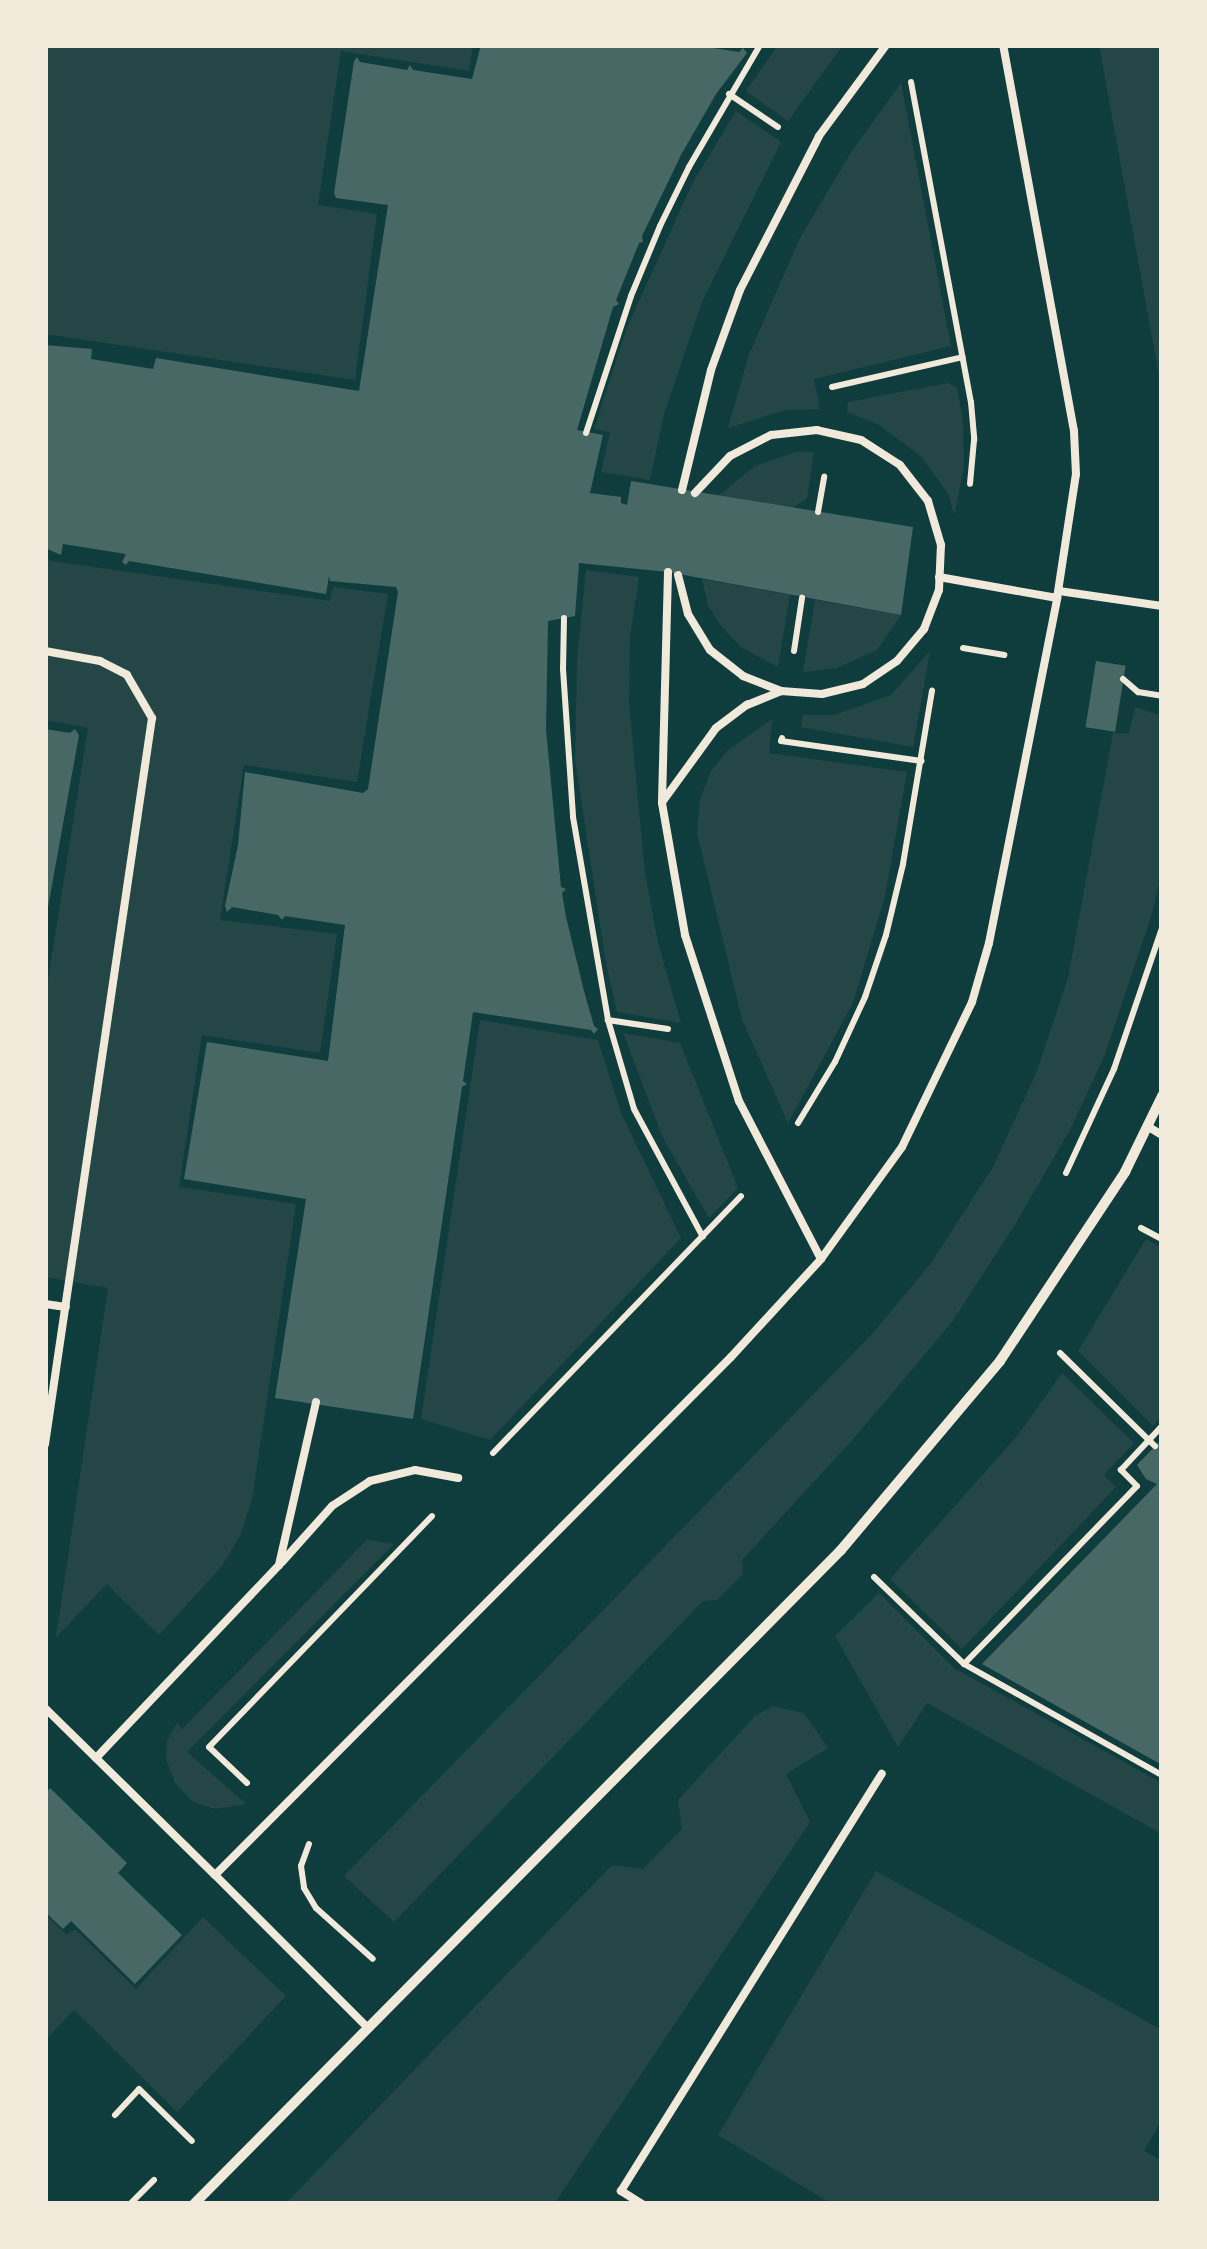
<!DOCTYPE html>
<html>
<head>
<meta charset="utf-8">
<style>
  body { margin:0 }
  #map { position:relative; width:1207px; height:2249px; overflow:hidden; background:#0f3d3e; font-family:"Asap Condensed",sans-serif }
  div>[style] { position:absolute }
  .green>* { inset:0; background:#244646 }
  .building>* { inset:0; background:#486865; transform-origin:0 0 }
  .path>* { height:6px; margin:-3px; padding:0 3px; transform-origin:3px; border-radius:3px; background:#f1e9da }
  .service>* { height:8px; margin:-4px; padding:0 4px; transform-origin:4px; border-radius:4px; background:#f1e9da }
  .minor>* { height:10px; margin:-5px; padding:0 5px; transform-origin:5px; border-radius:5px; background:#f1e9da }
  span { translate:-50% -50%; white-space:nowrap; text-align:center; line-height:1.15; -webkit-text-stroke:9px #f1e9da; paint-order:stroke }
  .frame { position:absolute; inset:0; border:48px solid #f1e9da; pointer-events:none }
</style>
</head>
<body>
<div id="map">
  <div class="green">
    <i style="clip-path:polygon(45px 45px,473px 45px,469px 71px,341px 51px,318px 205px,377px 214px,355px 380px,45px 334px)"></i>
    <i style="clip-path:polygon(778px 45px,843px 45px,788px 121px,746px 91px)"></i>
    <i style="clip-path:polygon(1099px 45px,1162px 45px,1162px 400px,1160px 381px)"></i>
    <i style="clip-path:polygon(901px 83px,951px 346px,814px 379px,820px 409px,785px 410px,728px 428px,749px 354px,800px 238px,850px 154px)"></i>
    <i style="clip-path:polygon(736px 111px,781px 142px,702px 302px,664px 414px,650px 480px,601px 472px,610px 432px,594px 429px,626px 330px,692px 184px)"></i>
    <i style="clip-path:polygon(948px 383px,957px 388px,963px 421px,964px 466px,954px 516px,949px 495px,921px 456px,879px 425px,847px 412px,848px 402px)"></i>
    <i style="clip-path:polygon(796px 452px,814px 452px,807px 498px,793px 508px,718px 496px,755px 466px)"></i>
    <i style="clip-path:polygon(45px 560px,330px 601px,333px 587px,388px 594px,357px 782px,244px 765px,220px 920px,337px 934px,320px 1053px,202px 1035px,179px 1187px,296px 1204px,252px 1500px,240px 1536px,222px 1566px,159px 1635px,107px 1584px,56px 1637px,108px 1288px,45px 1277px,45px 999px,88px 728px,45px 720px)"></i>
    <i style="clip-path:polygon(586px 570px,639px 577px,630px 637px,629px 703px,645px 873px,658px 943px,681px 1023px,617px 1012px,606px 964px,575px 759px,577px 661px)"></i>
    <i style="clip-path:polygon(702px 579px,790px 595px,778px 667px,742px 648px,722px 627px,708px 606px)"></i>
    <i style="clip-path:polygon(815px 600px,901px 615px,877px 650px,837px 668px,803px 672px)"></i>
    <i style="clip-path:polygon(930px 651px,913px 747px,801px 727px,803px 715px,834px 715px,891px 695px)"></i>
    <i style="clip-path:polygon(1135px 707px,1162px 716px,1162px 871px,1151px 917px,1104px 1057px,1070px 1130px,1014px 1226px,952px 1322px,855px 1437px,742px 1560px,743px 1574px,717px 1600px,703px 1601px,394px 1922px,344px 1876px,873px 1333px,931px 1263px,993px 1167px,1037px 1071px,1068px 978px,1113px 733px,1129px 734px)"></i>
    <i style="clip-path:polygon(772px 719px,769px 753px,907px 772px,885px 896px,853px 1003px,788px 1123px,742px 1019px,697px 833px,700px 799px,711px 771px,727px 751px)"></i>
    <i style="clip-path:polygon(480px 1020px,598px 1040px,621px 1113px,681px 1238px,490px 1440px,421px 1419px)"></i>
    <i style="clip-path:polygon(623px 1033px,680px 1043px,738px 1188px,709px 1218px,663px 1138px)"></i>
    <i style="clip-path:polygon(1146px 1239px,1162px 1248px,1162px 1416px,1153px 1426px,1078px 1351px)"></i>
    <i style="clip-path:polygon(1062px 1373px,1134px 1443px,1104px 1475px,1116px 1487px,962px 1649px,890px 1579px,1018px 1435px)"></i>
    <i style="clip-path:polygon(367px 1540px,394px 1544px,187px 1752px,246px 1804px,215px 1809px,193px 1802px,175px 1783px,166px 1759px,167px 1741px,177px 1723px,182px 1729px)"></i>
    <i style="clip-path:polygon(879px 1593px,954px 1668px,1162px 1783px,1162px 1834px,927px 1703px,898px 1747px,835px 1636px)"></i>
    <i style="clip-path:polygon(773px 1706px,804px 1713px,828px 1748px,786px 1774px,810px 1822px,554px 2204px,285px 2204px,612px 1865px,643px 1869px,682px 1829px,678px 1800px,755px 1716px)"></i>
    <i style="clip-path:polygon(876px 1871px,1162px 2030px,1162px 2119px,1144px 2151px,1162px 2161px,1162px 2204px,832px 2204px,718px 2135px)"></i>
    <i style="clip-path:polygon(45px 1914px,67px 1935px,75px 1929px,136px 1989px,203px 1917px,286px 1996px,177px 2112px,74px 2010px,45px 2040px)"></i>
  </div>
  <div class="building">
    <i style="clip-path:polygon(481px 45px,694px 45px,739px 52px,743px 48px,747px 53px,716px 94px,681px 155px,642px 236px,643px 242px,639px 243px,616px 300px,619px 304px,613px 307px,577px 430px,603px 435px,590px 493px,621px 497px,621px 503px,627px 505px,631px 481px,913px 527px,901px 615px,668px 572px,579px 563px,575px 616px,548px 621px,546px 730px,561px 887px,566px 889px,562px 893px,566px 917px,584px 991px,594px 1026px,598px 1029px,594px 1034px,591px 1030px,473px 1012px,463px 1081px,467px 1084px,462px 1087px,413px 1419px,275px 1398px,306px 1199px,184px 1179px,207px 1042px,328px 1061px,345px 925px,285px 916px,282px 920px,278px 915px,232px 907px,227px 912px,225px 906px,238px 845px,245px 772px,363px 793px,368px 789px,398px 592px,396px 587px,330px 581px,329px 576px,326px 594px,129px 561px,126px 565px,122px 562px,126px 554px,63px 544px,61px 555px,45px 548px,45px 345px,92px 349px,91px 359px,153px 369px,156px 358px,359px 391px,388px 205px,336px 198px,334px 193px,354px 61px,357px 57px,360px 62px,407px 70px,410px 65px,413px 70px,472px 79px)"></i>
    <i style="left:1096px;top:661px;width:30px;height:67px;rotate:9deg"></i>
    <i style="clip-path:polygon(45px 729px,70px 733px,75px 729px,79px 735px,47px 913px)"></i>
    <i style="clip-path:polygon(1162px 1439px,1162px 1765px,982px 1664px,1157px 1484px,1146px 1479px,1137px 1465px)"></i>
    <i style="clip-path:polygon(50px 1788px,127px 1863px,118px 1873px,182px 1935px,135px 1984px,71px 1921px,63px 1929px,45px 1912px,45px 1794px)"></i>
  </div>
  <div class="path">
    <i style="left:911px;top:82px;width:326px;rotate:79.4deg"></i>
    <i style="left:971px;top:402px;width:38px;rotate:85deg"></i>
    <i style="left:974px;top:440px;width:44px;rotate:95.2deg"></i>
    <i style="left:729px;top:94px;width:59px;rotate:34deg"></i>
    <i style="left:832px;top:387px;width:134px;rotate:-12.9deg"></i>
    <i style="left:586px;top:433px;width:144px;rotate:-71.8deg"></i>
    <i style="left:631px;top:296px;width:76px;rotate:-67.5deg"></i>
    <i style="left:660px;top:226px;width:66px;rotate:-63.8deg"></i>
    <i style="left:689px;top:167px;width:141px;rotate:-59.8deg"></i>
    <i style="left:818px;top:512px;width:36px;rotate:-80deg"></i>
    <i style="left:564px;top:618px;width:51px;rotate:91.1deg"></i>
    <i style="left:563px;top:669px;width:148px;rotate:86.1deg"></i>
    <i style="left:573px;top:817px;width:206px;rotate:80.2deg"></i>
    <i style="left:963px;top:648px;width:42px;rotate:9.7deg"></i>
    <i style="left:794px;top:651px;width:54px;rotate:-81.4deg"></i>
    <i style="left:1123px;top:679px;width:20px;rotate:41deg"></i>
    <i style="left:1138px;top:692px;width:24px;rotate:9deg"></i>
    <i style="left:782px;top:738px;width:3px;rotate:108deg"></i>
    <i style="left:781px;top:741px;width:142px;rotate:8.1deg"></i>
    <i style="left:668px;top:1029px;width:61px;rotate:-171.5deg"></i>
    <i style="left:608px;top:1020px;width:93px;rotate:73.7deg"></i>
    <i style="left:634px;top:1109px;width:145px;rotate:61.7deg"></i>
    <i style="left:798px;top:1123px;width:71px;rotate:-58.8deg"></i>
    <i style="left:835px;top:1062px;width:72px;rotate:-65.2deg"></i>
    <i style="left:865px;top:997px;width:65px;rotate:-71.3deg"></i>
    <i style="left:886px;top:935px;width:73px;rotate:-76.5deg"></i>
    <i style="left:903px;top:864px;width:176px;rotate:-80.5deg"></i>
    <i style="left:1066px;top:1173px;width:115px;rotate:-65.2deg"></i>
    <i style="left:1114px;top:1069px;width:149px;rotate:-71.2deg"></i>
    <i style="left:1141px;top:1228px;width:24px;rotate:28deg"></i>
    <i style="left:1060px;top:1353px;width:133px;rotate:44.4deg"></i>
    <i style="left:493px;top:1453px;width:357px;rotate:-46deg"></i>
    <i style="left:874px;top:1577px;width:125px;rotate:44deg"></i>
    <i style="left:964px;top:1664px;width:248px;rotate:-45.8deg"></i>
    <i style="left:1137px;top:1486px;width:23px;rotate:-135deg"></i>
    <i style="left:1121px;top:1470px;width:60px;rotate:-47deg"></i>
    <i style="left:964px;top:1664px;width:227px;rotate:29.3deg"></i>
    <i style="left:247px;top:1783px;width:52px;rotate:-136.5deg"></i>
    <i style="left:209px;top:1747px;width:321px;rotate:-46deg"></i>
    <i style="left:309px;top:1844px;width:23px;rotate:110deg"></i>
    <i style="left:301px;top:1866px;width:22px;rotate:82deg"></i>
    <i style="left:304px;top:1888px;width:23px;rotate:59deg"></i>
    <i style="left:316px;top:1908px;width:76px;rotate:41.8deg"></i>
    <i style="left:115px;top:2115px;width:35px;rotate:-47deg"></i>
    <i style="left:139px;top:2089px;width:74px;rotate:44.5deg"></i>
    <i style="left:130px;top:2204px;width:34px;rotate:-45deg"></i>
  </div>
  <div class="service">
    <i style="left:682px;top:490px;width:123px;rotate:-76.4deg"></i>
    <i style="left:711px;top:370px;width:85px;rotate:-70.1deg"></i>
    <i style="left:740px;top:290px;width:173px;rotate:-62.8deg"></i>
    <i style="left:819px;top:136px;width:113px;rotate:-53.6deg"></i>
    <i style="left:668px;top:572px;width:231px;rotate:91.5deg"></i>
    <i style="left:662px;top:803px;width:134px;rotate:80.1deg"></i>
    <i style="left:685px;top:935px;width:175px;rotate:72deg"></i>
    <i style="left:739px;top:1101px;width:178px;rotate:62.6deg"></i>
    <i style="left:678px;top:575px;width:40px;rotate:75.6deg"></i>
    <i style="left:688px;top:614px;width:42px;rotate:58.6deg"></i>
    <i style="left:710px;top:650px;width:42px;rotate:38.2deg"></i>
    <i style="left:743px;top:676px;width:41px;rotate:21.5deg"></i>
    <i style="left:781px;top:691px;width:41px;rotate:4.2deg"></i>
    <i style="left:822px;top:694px;width:42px;rotate:-13.7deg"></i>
    <i style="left:863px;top:684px;width:41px;rotate:-34.1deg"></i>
    <i style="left:897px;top:661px;width:42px;rotate:-49.8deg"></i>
    <i style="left:924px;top:629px;width:42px;rotate:-69deg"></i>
    <i style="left:939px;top:590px;width:45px;rotate:-87.5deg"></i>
    <i style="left:941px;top:545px;width:46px;rotate:-106.5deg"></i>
    <i style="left:928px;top:501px;width:46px;rotate:-127.9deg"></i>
    <i style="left:900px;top:465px;width:46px;rotate:-147.3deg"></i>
    <i style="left:861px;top:440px;width:45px;rotate:-167.2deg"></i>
    <i style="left:817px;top:430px;width:46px;rotate:173.8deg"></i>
    <i style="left:771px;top:435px;width:46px;rotate:152.9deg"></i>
    <i style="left:730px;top:456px;width:51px;rotate:133.4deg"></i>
    <i style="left:939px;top:577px;width:120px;rotate:10.1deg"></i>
    <i style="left:1059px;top:591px;width:104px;rotate:8.3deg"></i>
    <i style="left:45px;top:651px;width:56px;rotate:10.3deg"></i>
    <i style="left:100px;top:661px;width:30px;rotate:27deg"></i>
    <i style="left:127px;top:675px;width:50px;rotate:59.8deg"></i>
    <i style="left:152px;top:718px;width:734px;rotate:98.38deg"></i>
    <i style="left:663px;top:801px;width:90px;rotate:-54deg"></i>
    <i style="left:716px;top:728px;width:39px;rotate:-37deg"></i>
    <i style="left:747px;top:705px;width:37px;rotate:-22deg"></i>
    <i style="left:1147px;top:1126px;width:17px;rotate:31deg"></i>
    <i style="left:45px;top:1304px;width:21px;rotate:8deg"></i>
    <i style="left:282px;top:1562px;width:75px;rotate:-48.2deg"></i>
    <i style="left:332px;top:1506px;width:45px;rotate:-33.3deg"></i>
    <i style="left:370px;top:1481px;width:46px;rotate:-13.7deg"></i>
    <i style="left:415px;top:1470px;width:44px;rotate:10.5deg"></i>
    <i style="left:45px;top:1708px;width:238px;rotate:44.5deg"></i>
    <i style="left:96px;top:1758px;width:266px;rotate:-46.5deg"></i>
    <i style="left:279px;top:1565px;width:167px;rotate:-77.2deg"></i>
    <i style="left:368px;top:2028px;width:216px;rotate:-135deg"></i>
    <i style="left:215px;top:1875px;width:731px;rotate:-45.11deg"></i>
    <i style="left:731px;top:1357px;width:133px;rotate:-47.4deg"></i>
    <i style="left:821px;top:1259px;width:138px;rotate:-54.1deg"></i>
    <i style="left:902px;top:1147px;width:161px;rotate:-64.2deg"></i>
    <i style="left:972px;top:1002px;width:61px;rotate:-73.9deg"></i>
    <i style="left:989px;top:943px;width:352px;rotate:-78.8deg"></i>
    <i style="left:1057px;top:598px;width:125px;rotate:-81.3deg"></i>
    <i style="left:1076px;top:474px;width:43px;rotate:-92.7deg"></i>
    <i style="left:1074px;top:431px;width:392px;rotate:-100.4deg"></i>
    <i style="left:642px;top:2204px;width:25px;rotate:-148deg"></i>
    <i style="left:621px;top:2191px;width:492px;rotate:-58deg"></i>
  </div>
  <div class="minor">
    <i style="left:194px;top:2204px;width:920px;rotate:-45.31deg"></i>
    <i style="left:841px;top:1550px;width:247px;rotate:-49.9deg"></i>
    <i style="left:1000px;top:1361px;width:227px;rotate:-56.5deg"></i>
    <i style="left:1125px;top:1172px;width:85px;rotate:-64deg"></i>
  </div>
  <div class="frame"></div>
</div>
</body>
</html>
